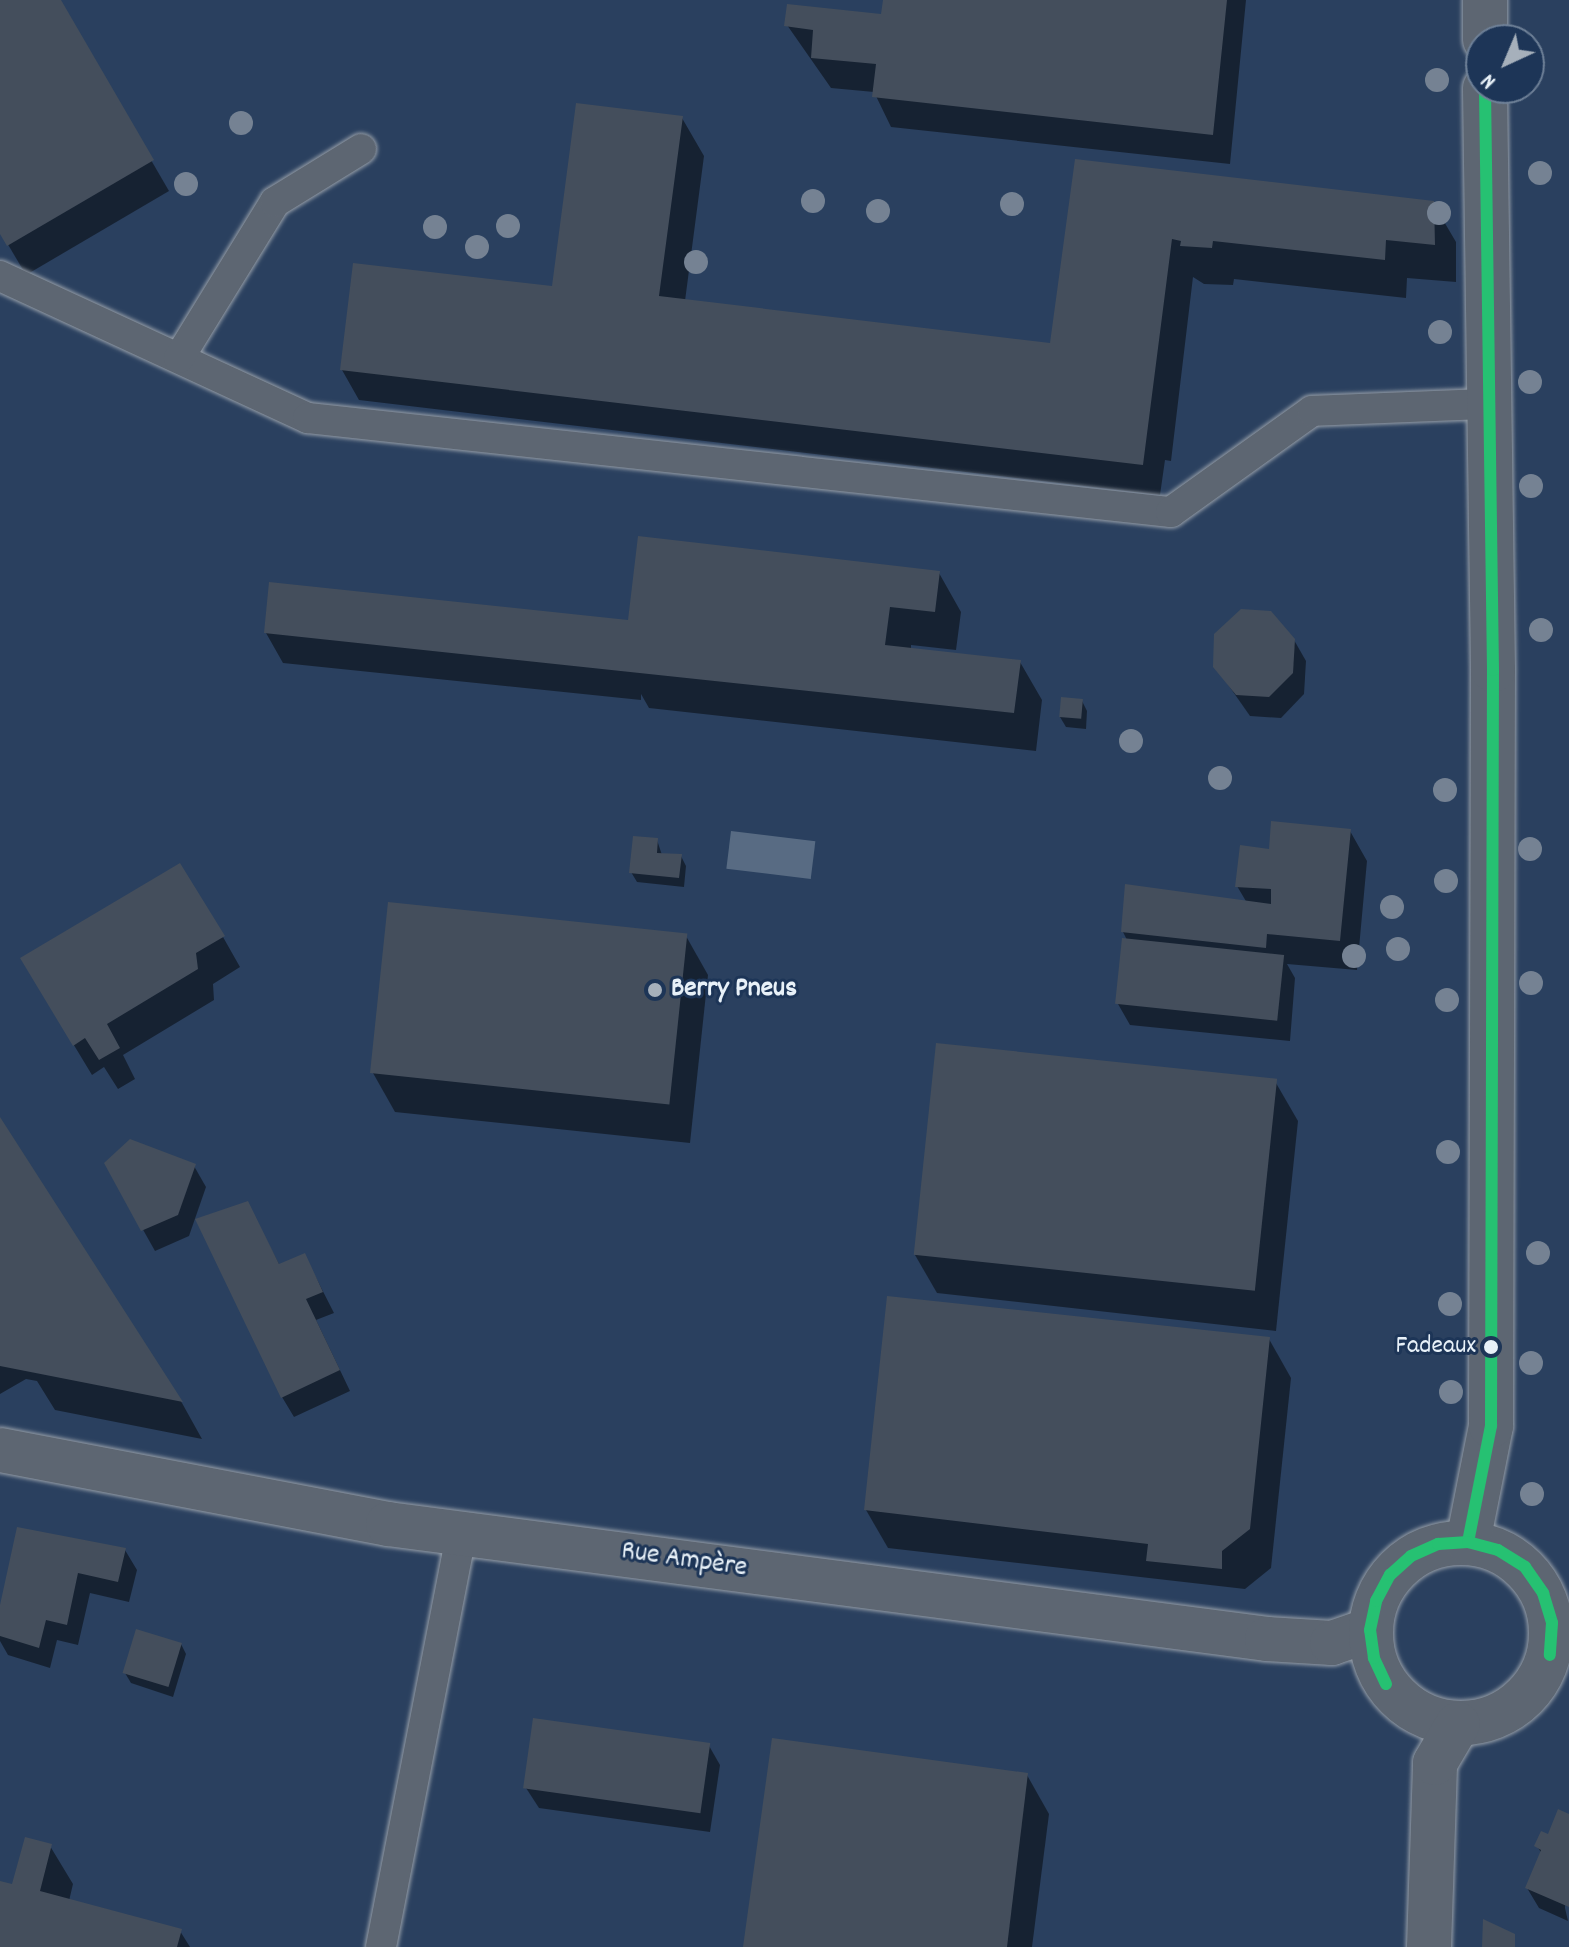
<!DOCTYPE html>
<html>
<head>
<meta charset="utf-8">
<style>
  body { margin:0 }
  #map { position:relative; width:1569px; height:1947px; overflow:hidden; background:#2a374a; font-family:Dekko,sans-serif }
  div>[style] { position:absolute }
  .built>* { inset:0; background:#2a405f }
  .water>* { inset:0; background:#586b83; transform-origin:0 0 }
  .shadow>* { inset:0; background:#0007 }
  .building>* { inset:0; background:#444e5c; transform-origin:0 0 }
  .roads { filter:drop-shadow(0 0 2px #959da7) drop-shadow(0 0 2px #959da7) }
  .service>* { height:30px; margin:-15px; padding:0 15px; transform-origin:15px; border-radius:15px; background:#5d6672 }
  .minor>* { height:44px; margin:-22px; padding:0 22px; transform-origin:22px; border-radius:22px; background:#5d6672 }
  .minor>.ring { margin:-22px; padding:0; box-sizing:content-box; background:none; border:44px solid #5d6672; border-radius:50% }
  .tertiary>* { height:44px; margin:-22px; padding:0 22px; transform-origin:22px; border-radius:22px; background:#5d6672 }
  .bus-1>* { height:12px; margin:-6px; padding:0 6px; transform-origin:6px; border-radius:6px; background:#26c172 }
  .trees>* { width:24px; height:24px; margin:-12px; border-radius:50%; background:#758293 }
  .dots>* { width:22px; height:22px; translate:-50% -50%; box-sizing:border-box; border:4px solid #1d3557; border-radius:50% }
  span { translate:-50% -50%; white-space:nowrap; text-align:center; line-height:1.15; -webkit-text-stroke:6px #1d3557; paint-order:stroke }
  .bus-label { font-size:26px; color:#e8f1f8 }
  .right { translate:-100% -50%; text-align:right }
  .poi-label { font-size:28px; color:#e8f1f8; font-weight:700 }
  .left { translate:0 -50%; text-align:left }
  .street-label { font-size:28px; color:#e8f1f8 }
  .north { position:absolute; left:1465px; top:24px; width:80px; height:80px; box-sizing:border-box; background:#1d3557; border:2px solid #6e8097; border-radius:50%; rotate:224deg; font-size:22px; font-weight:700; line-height:32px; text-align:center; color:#e8f1f8 }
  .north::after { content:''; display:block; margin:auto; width:28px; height:36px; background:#a6b0bb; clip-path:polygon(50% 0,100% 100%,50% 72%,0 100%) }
</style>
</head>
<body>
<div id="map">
  <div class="built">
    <i style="clip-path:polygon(evenodd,0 0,1569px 0,1569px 1947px,0 1947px,0 0,1481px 40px,1529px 40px,1529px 88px,1481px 88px,1481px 40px)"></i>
  </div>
  <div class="water">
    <i style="left:731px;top:831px;width:85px;height:38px;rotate:7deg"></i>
  </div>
  <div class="shadow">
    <i style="clip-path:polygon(0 0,58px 0,169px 191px,26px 275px,0 231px)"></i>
    <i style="clip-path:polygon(885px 0,1246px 0,1230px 164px,891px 127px,874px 92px,831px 88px,787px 25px,883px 16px)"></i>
    <i style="clip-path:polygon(682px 118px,704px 156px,685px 301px,1052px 345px,1076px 161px,1433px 203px,1456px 242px,1456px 282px,1407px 278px,1406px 298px,1234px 279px,1233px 285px,1204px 284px,1193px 277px,1171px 461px,1165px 460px,1160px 495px,359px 400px,342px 370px,554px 289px)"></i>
    <i style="clip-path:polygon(939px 573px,961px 612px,956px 650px,911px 645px,911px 650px,1020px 662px,1042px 700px,1036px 751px,649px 708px,641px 694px,641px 700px,283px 663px,266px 633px,627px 622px)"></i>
    <i style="clip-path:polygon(1294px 640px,1306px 661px,1304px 694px,1281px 718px,1250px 716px,1215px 666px)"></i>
    <i style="clip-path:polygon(1082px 701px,1087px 711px,1086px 729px,1066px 727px,1060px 717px)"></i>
    <i style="clip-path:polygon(1350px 831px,1367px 861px,1357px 970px,1287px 964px,1295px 978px,1290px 1041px,1130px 1025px,1118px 1004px,1127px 940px,1123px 932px,1247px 903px,1237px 886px,1271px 851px)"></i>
    <i style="clip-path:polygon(657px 840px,662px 855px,681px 856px,686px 866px,684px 887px,637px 882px,631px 872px)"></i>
    <i style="clip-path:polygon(686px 936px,708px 975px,690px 1143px,395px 1112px,373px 1073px)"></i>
    <i style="clip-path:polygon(223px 937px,240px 967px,213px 984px,214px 1000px,123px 1055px,135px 1079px,118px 1089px,104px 1067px,92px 1075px,40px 989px)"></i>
    <i style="clip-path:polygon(1276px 1083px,1298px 1121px,1276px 1331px,937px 1293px,915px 1255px)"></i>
    <i style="clip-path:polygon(0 1121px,182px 1403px,202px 1439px,55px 1410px,37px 1381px,26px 1379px,0 1394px)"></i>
    <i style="clip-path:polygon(106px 1164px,194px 1166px,206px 1187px,189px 1236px,155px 1251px)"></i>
    <i style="clip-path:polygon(247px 1203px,280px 1266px,305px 1256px,334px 1313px,316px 1320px,350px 1391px,294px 1417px,282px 1397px)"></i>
    <i style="clip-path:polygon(1269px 1339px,1291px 1378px,1271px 1568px,1245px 1589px,888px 1548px,866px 1510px)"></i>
    <i style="clip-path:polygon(19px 1530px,125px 1550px,137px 1570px,129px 1602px,90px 1593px,78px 1645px,57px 1640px,50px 1668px,8px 1655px,0 1641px,0 1615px)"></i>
    <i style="clip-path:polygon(181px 1644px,186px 1654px,173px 1697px,131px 1683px,125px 1673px)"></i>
    <i style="clip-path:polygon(708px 1744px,720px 1765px,710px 1832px,539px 1808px,526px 1788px)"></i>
    <i style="clip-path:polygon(1027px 1775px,1049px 1814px,1032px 1947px,746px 1947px)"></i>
    <i style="clip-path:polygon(1569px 1816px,1565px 1908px,1568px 1921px,1539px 1908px,1527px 1888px,1542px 1854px,1537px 1846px)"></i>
    <i style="clip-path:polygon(50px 1846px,73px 1884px,69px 1901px,180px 1931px,190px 1947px,0 1947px,0 1883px,14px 1886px)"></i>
  </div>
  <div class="building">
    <i style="clip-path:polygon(0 0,61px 0,154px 160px,7px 246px,0 234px)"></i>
    <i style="clip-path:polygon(883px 0,1227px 0,1213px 135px,872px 97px,876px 64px,811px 58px,813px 30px,784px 26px,787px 4px,881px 14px)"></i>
    <i style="clip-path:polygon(576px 103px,683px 116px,659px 296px,1050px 343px,1075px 159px,1434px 201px,1435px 245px,1386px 240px,1385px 260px,1213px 241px,1212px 248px,1180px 246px,1181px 241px,1172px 239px,1143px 465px,340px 370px,353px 263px,552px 286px)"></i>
    <i style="clip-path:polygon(638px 536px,940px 571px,935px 612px,890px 607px,885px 645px,1021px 660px,1014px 713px,264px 633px,269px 582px,628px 620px)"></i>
    <i style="clip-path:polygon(1241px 609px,1271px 611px,1295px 639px,1293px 673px,1269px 697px,1236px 695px,1213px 667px,1214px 634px)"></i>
    <i style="left:1061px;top:697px;width:22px;height:20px;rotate:5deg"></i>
    <i style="clip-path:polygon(1271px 821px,1351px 829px,1340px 941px,1267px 934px,1266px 948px,1121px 932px,1125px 884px,1271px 904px,1271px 889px,1235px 887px,1240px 845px,1269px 849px)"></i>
    <i style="clip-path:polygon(633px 836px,658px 838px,657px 853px,682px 854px,679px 878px,629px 873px)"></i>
    <i style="clip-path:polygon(180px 863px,225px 936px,196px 953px,198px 969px,107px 1024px,120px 1048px,99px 1060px,85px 1038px,73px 1046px,20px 958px)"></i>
    <i style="left:388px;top:902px;width:301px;height:172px;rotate:6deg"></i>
    <i style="left:1122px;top:938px;width:163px;height:66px;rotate:6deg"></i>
    <i style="left:936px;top:1043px;width:343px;height:213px;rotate:6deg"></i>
    <i style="clip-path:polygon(0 1117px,183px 1402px,0 1366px)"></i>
    <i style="clip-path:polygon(130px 1139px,196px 1164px,178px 1215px,141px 1231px,104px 1163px)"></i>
    <i style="clip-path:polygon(248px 1201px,279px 1264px,305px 1253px,323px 1292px,306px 1299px,340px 1370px,281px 1398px,195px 1219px)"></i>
    <i style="clip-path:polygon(887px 1296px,1270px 1337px,1250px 1529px,1222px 1551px,1222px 1569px,1146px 1561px,1148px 1544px,864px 1510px)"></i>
    <i style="clip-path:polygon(17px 1527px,126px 1548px,118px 1582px,78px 1573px,67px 1625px,46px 1620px,39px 1648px,0 1636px,0 1605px)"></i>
    <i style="left:136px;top:1629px;width:48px;height:46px;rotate:17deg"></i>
    <i style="left:533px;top:1718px;width:179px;height:71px;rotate:8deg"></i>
    <i style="clip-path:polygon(772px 1738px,1028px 1773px,1007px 1947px,743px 1947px)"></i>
    <i style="clip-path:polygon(1558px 1809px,1569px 1814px,1569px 1907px,1525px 1888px,1541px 1850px,1534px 1846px,1541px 1831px,1548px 1834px)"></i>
    <i style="clip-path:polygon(25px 1837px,52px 1844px,40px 1891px,182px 1929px,177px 1947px,0 1947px,0 1881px,12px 1884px)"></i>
    <i style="clip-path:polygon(1483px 1919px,1515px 1934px,1515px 1947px,1482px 1947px)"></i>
  </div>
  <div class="roads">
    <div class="service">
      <i style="left:0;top:276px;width:339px;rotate:24.8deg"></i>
      <i style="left:308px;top:418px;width:868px;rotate:6.22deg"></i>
      <i style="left:1171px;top:512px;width:173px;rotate:-35.6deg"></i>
      <i style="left:1312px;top:411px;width:176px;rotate:-2.3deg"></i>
      <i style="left:179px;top:358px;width:183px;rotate:-58.4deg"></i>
      <i style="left:275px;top:202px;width:101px;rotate:-31.6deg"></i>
      <i style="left:381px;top:1947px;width:423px;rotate:-79deg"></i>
    </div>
    <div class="minor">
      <i style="left:0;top:1450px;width:395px;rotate:10.8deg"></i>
      <i style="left:388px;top:1524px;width:886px;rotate:7.45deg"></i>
      <i style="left:1267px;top:1639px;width:65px;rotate:3.5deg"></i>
      <i style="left:1332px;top:1643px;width:40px;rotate:-18.9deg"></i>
      <i class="ring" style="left:1371px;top:1543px;width:136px;height:136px"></i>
      <i style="left:1429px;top:1947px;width:184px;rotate:-88.1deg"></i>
      <i style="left:1435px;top:1763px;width:45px;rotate:-59.5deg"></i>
    </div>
    <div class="tertiary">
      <i style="left:1485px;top:0;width:40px;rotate:90deg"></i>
      <i style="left:1468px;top:1542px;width:118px;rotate:-78.8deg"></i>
      <i style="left:1491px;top:1426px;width:756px;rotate:-89.85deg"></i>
      <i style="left:1493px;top:670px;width:582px;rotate:-90.79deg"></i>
    </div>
  </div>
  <div class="bus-1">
    <i style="left:1468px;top:1542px;width:118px;rotate:-78.8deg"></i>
    <i style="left:1491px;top:1426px;width:756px;rotate:-89.85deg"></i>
    <i style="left:1493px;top:670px;width:582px;rotate:-90.79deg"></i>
    <i style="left:1386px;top:1684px;width:29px;rotate:-115deg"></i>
    <i style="left:1374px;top:1658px;width:28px;rotate:-98deg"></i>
    <i style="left:1370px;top:1630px;width:30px;rotate:-78deg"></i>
    <i style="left:1376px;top:1601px;width:30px;rotate:-62deg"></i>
    <i style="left:1390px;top:1575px;width:28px;rotate:-42deg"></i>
    <i style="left:1411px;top:1556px;width:30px;rotate:-24deg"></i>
    <i style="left:1438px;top:1544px;width:30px;rotate:-4deg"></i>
    <i style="left:1468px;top:1542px;width:31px;rotate:15deg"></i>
    <i style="left:1498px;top:1550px;width:32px;rotate:32deg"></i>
    <i style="left:1525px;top:1567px;width:32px;rotate:55deg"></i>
    <i style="left:1543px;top:1593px;width:31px;rotate:73deg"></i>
    <i style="left:1552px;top:1623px;width:32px;rotate:94deg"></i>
  </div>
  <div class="trees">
    <i style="left:1437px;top:80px"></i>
    <i style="left:241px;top:123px"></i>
    <i style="left:1540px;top:173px"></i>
    <i style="left:186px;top:184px"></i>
    <i style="left:813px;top:201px"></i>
    <i style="left:1012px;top:204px"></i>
    <i style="left:878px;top:211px"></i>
    <i style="left:1439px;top:213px"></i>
    <i style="left:508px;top:226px"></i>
    <i style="left:435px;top:227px"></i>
    <i style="left:477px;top:247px"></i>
    <i style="left:696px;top:262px"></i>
    <i style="left:1440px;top:332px"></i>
    <i style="left:1530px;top:382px"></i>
    <i style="left:1531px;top:486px"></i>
    <i style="left:1541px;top:630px"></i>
    <i style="left:1131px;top:741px"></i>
    <i style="left:1220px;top:778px"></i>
    <i style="left:1445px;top:790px"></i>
    <i style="left:1530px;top:849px"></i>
    <i style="left:1446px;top:881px"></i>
    <i style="left:1392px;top:907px"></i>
    <i style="left:1398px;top:949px"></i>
    <i style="left:1354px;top:956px"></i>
    <i style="left:1531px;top:983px"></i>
    <i style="left:1447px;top:1000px"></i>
    <i style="left:1448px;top:1152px"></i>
    <i style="left:1538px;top:1253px"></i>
    <i style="left:1450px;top:1304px"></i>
    <i style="left:1531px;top:1363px"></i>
    <i style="left:1451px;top:1392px"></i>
    <i style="left:1532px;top:1494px"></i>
  </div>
  <div class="dots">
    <i style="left:655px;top:990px;background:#a6b0bb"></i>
    <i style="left:1491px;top:1347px;background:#e8f1f8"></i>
  </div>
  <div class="bus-label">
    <span class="right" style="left:1476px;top:1347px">Fadeaux</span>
  </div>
  <div class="poi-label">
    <span class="left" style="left:671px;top:990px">Berry Pneus</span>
  </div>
  <div class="street-label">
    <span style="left:684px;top:1561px;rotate:8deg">Rue Ampère</span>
  </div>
  <div class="north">N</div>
</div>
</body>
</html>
